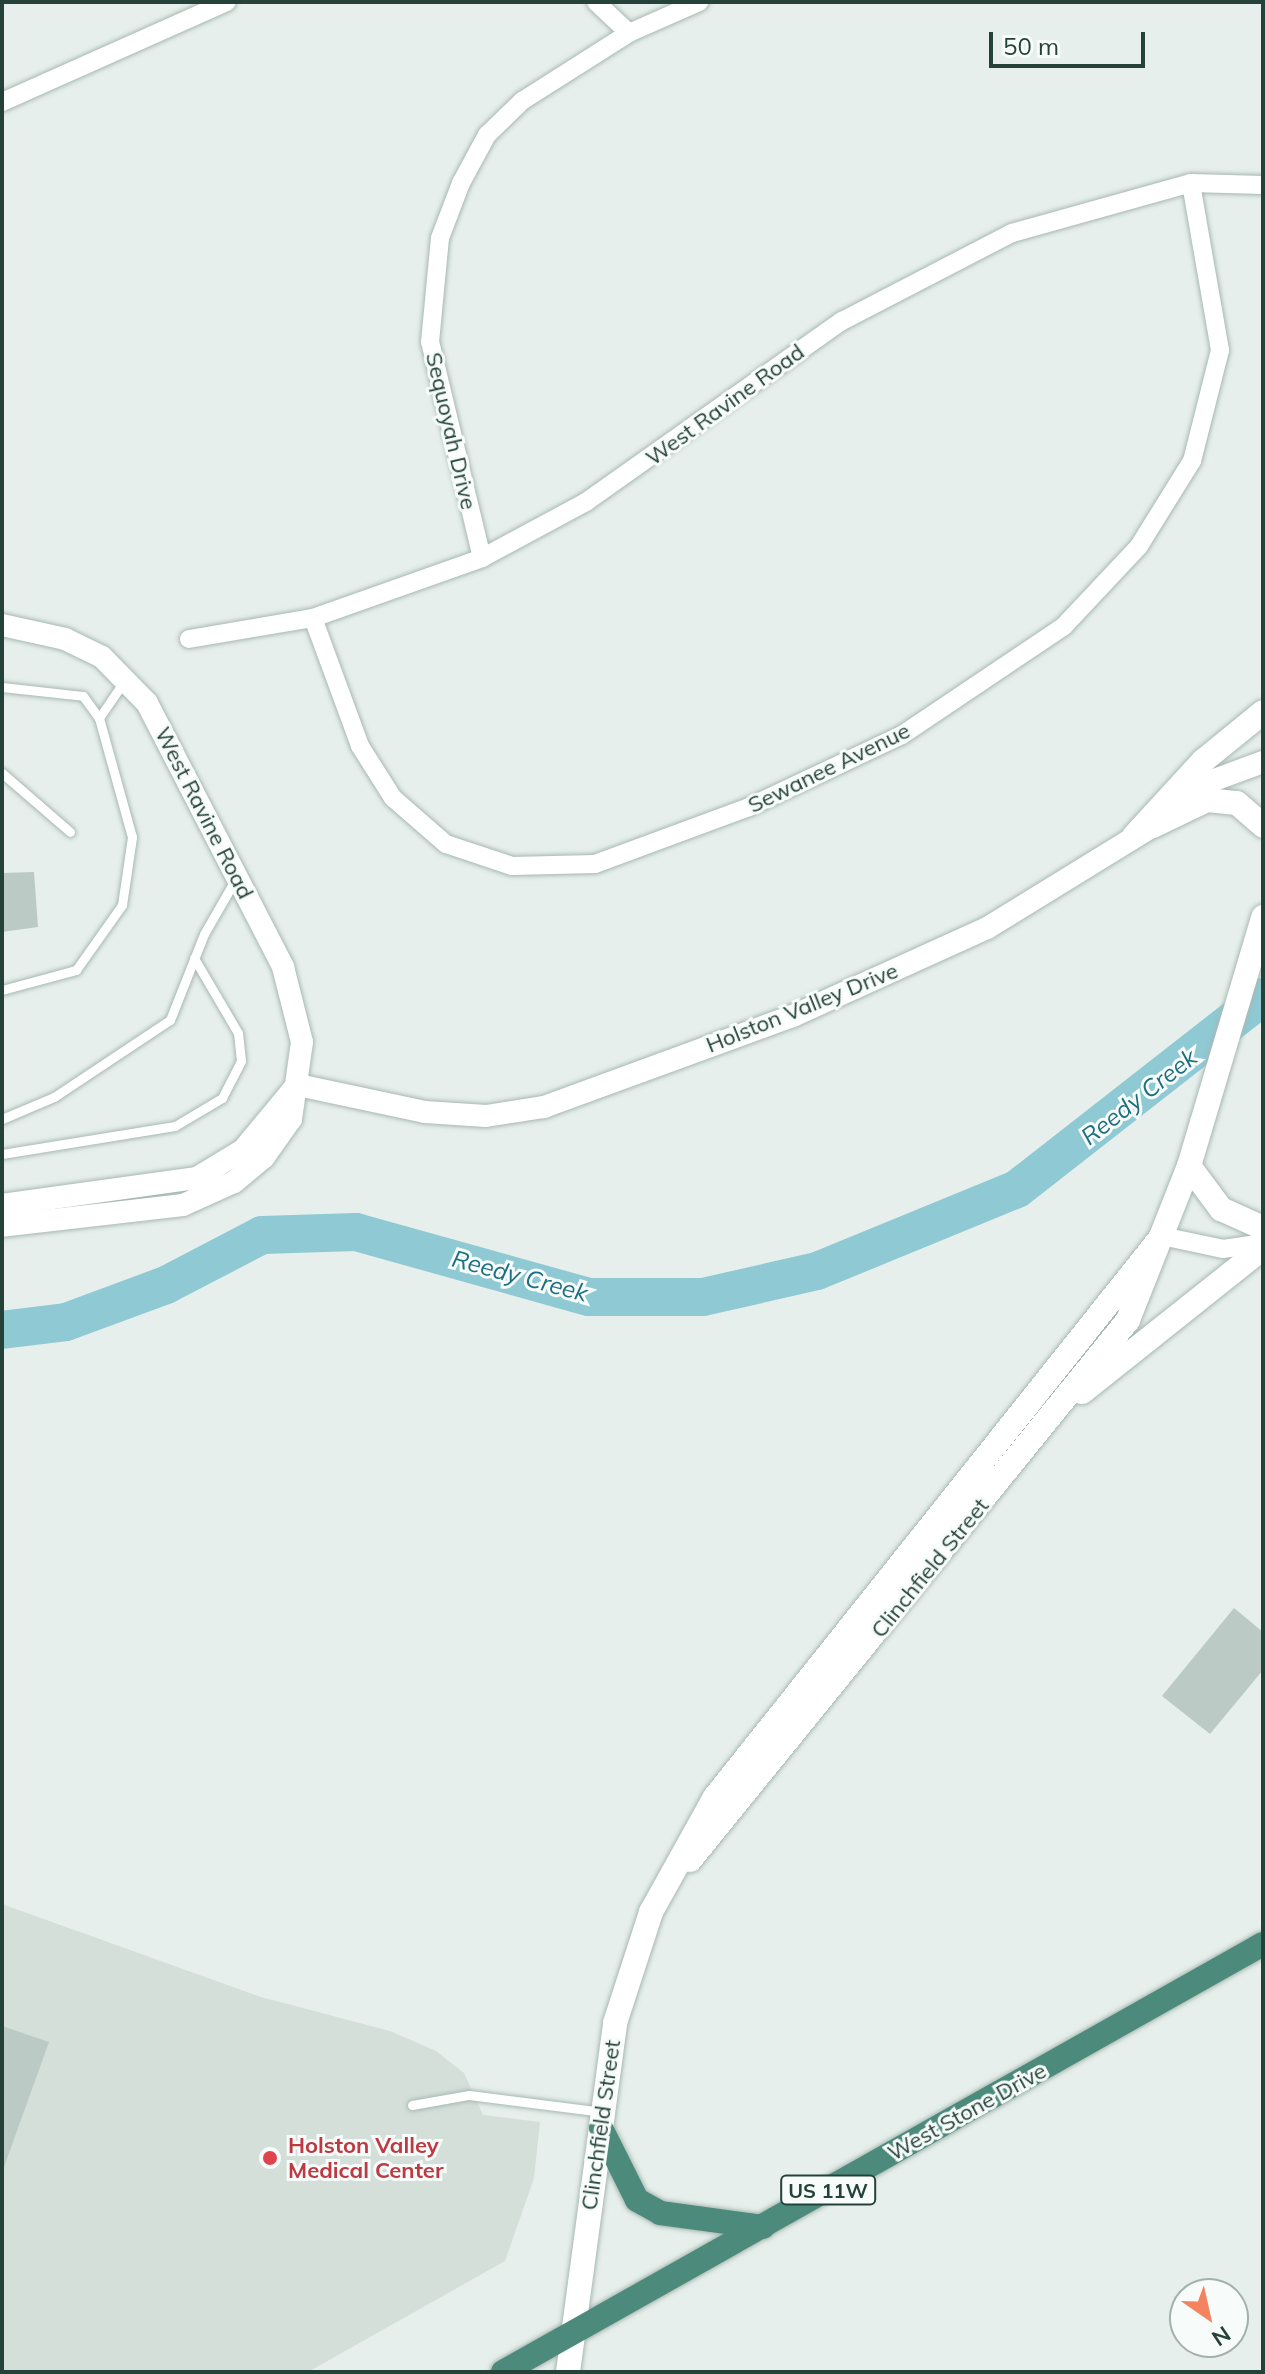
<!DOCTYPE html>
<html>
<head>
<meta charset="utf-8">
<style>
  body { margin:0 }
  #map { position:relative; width:1265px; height:2374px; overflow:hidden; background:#e6efeb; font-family:Mulish,sans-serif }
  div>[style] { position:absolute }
  .built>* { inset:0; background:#d4dfda }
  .river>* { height:38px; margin:-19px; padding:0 19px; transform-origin:19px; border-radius:19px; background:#8ec9d4 }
  .building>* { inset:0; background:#bbcac4 }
  .roads { filter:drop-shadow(0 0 2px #a8b8b2) drop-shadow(0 0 2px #a8b8b2) }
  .service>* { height:9px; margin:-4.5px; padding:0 4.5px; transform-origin:4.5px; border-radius:4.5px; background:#fff }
  .minor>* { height:18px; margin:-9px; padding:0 9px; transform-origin:9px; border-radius:9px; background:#fff }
  .tertiary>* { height:22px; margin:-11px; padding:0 11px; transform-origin:11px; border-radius:11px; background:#fff }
  .secondary>* { height:24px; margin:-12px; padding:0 12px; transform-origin:12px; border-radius:12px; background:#fff }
  .trunk>* { height:24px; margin:-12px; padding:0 12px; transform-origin:12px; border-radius:12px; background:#4c8a7c }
  .dots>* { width:22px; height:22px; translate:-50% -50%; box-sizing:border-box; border:4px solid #f7fbf9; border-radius:50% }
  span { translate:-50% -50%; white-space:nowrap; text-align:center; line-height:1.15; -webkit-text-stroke:6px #f7fbf9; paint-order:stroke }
  .shield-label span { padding:2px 6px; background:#f7fbf9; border:2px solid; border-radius:6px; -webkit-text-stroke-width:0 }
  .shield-label { font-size:20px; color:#24423a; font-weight:700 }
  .street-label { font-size:22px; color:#24423a }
  .health-label { font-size:22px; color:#be3a42; font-weight:700 }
  .left { translate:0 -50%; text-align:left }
  .water-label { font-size:24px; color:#1c6f80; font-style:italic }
  .frame { position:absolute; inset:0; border:4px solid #24423a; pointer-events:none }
  .north { position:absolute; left:1169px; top:2278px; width:80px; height:80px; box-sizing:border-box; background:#f7fbf9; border:2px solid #a3b1ad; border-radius:50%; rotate:146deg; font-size:22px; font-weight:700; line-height:32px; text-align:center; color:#24423a }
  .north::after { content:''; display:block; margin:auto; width:28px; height:36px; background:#f4845f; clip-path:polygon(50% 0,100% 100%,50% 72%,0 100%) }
  .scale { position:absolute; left:989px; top:32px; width:156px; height:36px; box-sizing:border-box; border:4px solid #24423a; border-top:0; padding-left:10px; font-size:24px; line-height:28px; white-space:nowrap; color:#24423a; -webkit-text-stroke:6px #f7fbf9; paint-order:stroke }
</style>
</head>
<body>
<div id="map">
  <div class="built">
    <i style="clip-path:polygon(2px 1904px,261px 1997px,390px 2031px,436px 2051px,464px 2073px,483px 2115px,540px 2122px,534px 2178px,505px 2261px,308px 2372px,2px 2372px)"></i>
  </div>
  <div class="river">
    <i style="left:2px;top:1330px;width:64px;rotate:-7.1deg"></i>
    <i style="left:66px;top:1322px;width:107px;rotate:-20.3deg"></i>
    <i style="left:166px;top:1285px;width:108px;rotate:-27.5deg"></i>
    <i style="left:262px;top:1235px;width:94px;rotate:-1.8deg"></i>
    <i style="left:356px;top:1232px;width:242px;rotate:15.6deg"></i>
    <i style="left:589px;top:1297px;width:114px"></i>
    <i style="left:703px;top:1297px;width:117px;rotate:-12.8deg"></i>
    <i style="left:817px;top:1271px;width:216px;rotate:-22.3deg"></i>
    <i style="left:1017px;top:1189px;width:312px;rotate:-38deg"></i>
  </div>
  <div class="building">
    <i style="clip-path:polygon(34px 872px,38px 927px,2px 932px,2px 873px)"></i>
    <i style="clip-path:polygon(1234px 1608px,1263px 1632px,1263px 1670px,1210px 1734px,1162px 1696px)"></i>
    <i style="clip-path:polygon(2px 2026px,49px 2042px,4px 2167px,2px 2167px)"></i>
  </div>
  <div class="roads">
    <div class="service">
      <i style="left:2px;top:687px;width:81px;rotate:6.3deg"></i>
      <i style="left:83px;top:696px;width:27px;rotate:54deg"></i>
      <i style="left:2px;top:773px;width:90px;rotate:40.9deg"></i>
      <i style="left:2px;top:990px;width:77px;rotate:-15.1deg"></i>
      <i style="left:76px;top:970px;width:80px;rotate:-54.7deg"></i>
      <i style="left:122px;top:905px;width:69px;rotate:-81.6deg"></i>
      <i style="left:132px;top:837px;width:123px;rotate:-105.5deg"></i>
      <i style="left:99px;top:718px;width:46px;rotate:-55.6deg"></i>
      <i style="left:2px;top:1119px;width:56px;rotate:-22.9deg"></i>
      <i style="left:54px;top:1097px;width:139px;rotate:-33.6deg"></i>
      <i style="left:170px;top:1020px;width:92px;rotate:-68.4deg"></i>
      <i style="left:204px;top:934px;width:62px;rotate:-60.1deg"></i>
      <i style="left:2px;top:1154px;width:175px;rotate:-9.2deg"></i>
      <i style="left:175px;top:1126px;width:55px;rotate:-30.8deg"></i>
      <i style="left:222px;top:1098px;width:42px;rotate:-62.8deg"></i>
      <i style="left:241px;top:1061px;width:28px;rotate:-96deg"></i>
      <i style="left:238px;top:1033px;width:87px;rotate:-120.4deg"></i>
      <i style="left:412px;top:2105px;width:58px;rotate:-10deg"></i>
      <i style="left:469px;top:2095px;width:135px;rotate:7.2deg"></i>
    </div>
    <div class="minor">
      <i style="left:596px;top:2px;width:45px;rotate:43.2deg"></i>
      <i style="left:2px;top:102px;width:246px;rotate:-24deg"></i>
      <i style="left:482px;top:558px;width:222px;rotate:-103.5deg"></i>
      <i style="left:430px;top:342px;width:104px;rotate:-84.5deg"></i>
      <i style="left:440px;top:238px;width:59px;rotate:-69.1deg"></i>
      <i style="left:461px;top:183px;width:55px;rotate:-61.6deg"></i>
      <i style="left:487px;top:135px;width:49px;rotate:-44.2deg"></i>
      <i style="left:522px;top:101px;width:127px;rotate:-32.4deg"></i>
      <i style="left:629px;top:33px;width:77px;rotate:-23.9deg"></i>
      <i style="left:313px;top:618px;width:136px;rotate:69.8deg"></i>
      <i style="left:360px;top:746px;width:62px;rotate:57.6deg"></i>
      <i style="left:393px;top:798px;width:70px;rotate:41deg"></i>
      <i style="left:446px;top:844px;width:70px;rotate:18.4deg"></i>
      <i style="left:512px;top:866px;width:83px;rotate:-1.4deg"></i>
      <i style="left:595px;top:864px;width:164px;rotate:-20.3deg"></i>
      <i style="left:749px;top:807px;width:169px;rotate:-25.2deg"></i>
      <i style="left:902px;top:735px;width:195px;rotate:-33.9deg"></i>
      <i style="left:1064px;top:626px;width:110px;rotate:-46.8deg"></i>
      <i style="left:1139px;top:546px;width:100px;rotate:-58.1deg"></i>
      <i style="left:1192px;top:461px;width:114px;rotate:-75.8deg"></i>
      <i style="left:1220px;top:350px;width:169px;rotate:-99.9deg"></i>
      <i style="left:189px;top:639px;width:126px;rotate:-9.6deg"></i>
      <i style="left:313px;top:618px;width:179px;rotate:-19.5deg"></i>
      <i style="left:482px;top:558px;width:118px;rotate:-28.3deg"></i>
      <i style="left:586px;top:502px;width:314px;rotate:-35.3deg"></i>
      <i style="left:842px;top:321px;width:191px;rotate:-27.4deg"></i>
      <i style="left:1012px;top:233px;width:186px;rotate:-15.6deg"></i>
      <i style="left:1191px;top:183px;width:72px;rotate:1.6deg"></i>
      <i style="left:1162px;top:1236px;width:62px;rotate:12deg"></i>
      <i style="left:1223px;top:1249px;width:40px;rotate:-8.5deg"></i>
    </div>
    <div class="tertiary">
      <i style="left:2px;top:625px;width:65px;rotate:12.5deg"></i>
      <i style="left:65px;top:639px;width:41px;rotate:25.9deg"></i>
      <i style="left:102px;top:657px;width:64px;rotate:45.6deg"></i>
      <i style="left:147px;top:703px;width:297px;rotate:62.7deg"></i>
      <i style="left:283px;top:967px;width:77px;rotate:75.8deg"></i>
      <i style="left:302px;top:1042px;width:78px;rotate:98.1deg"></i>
      <i style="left:291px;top:1119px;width:47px;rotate:125.4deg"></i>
      <i style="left:264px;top:1157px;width:39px;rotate:140deg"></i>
      <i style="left:234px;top:1182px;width:56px;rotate:155.7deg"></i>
      <i style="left:183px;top:1205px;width:182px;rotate:173.4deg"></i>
      <i style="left:298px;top:1085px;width:130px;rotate:12deg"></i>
      <i style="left:425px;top:1112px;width:61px;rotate:3.8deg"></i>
      <i style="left:486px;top:1116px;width:59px;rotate:-8.8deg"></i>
      <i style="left:544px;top:1107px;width:265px;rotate:-20.1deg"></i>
      <i style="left:793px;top:1016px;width:213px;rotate:-24.4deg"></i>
      <i style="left:987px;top:928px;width:195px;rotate:-31.6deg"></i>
      <i style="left:1153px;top:826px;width:68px;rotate:-39.1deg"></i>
      <i style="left:1206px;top:783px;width:61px;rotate:-20.2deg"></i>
      <i style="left:2px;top:1205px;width:197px;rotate:-7.9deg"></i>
      <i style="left:197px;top:1178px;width:54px;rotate:-31.3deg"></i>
      <i style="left:243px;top:1150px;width:85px;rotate:-50.3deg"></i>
    </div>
    <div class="secondary">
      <i style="left:1153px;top:826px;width:60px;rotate:-25.7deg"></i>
      <i style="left:1207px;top:800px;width:30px;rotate:6deg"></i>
      <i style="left:1237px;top:803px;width:35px;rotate:41deg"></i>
      <i style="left:1134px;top:836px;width:102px;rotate:-47.4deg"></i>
      <i style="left:1203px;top:761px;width:77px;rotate:-39.2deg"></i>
      <i style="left:1189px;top:1166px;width:54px;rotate:53.3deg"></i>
      <i style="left:1221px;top:1209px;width:46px;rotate:24.3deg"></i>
      <i style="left:1082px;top:1392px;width:231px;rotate:-38.5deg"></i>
      <i style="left:690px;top:1860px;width:695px;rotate:-50.95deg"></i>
      <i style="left:1128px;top:1320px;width:166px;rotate:-68.4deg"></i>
      <i style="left:1189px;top:1166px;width:260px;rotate:-73.4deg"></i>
      <i style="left:568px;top:2372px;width:352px;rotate:-82.3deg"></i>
      <i style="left:615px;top:2023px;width:117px;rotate:-72deg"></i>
      <i style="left:651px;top:1912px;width:132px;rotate:-60.9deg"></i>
      <i style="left:715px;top:1797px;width:717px;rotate:-51.45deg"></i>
    </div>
    <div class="trunk">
      <i style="left:601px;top:2128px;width:80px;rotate:63.4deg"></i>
      <i style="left:637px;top:2200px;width:26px;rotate:29deg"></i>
      <i style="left:660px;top:2213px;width:104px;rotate:7.7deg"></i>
      <i style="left:503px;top:2372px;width:872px;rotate:-29.39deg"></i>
    </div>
  </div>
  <div class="dots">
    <i style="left:270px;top:2158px;background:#e0444e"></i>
  </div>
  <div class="shield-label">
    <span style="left:828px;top:2190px">US 11W</span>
  </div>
  <div class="street-label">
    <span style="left:725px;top:405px;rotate:-36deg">West Ravine Road</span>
    <span style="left:451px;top:431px;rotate:77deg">Sequoyah Drive</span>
    <span style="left:829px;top:768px;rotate:-26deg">Sewanee Avenue</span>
    <span style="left:204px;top:813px;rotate:63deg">West Ravine Road</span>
    <span style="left:802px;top:1008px;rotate:-22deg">Holston Valley Drive</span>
    <span style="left:930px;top:1568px;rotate:-51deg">Clinchfield Street</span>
    <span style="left:967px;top:2112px;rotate:-29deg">West Stone Drive</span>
    <span style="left:601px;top:2125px;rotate:-82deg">Clinchfield Street</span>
  </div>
  <div class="health-label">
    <span class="left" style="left:288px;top:2158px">Holston Valley<br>Medical Center</span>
  </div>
  <div class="water-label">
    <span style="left:1139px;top:1097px;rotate:-38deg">Reedy Creek</span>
    <span style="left:520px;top:1276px;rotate:15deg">Reedy Creek</span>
  </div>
  <div class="frame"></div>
  <div class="north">N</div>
  <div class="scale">50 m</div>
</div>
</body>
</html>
